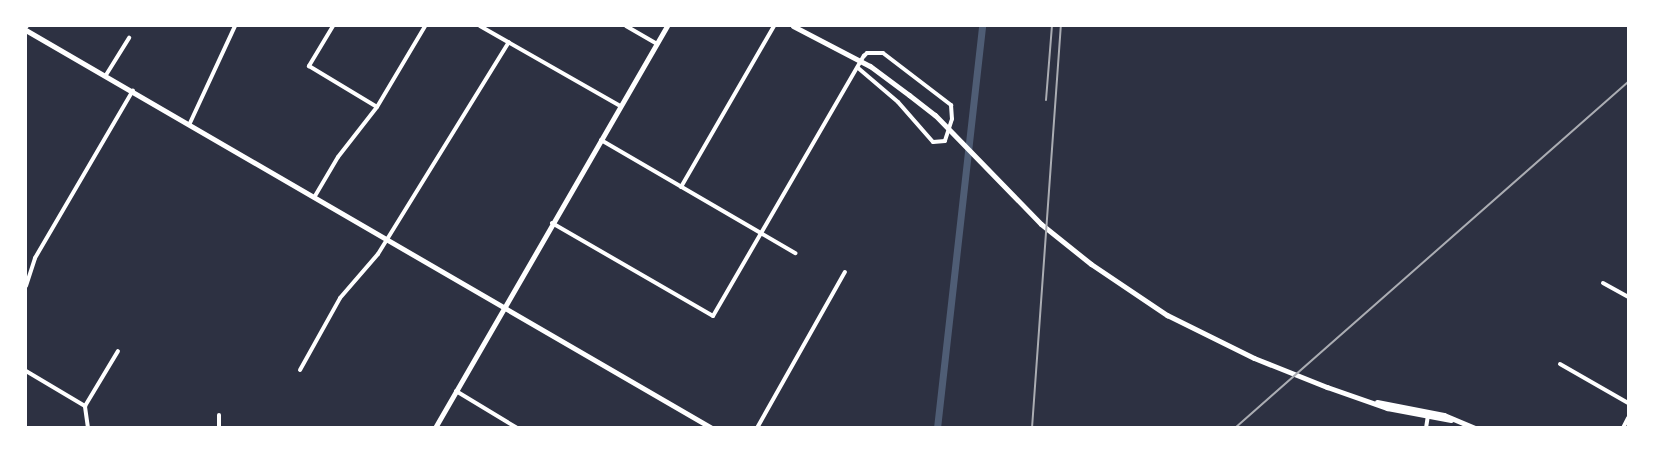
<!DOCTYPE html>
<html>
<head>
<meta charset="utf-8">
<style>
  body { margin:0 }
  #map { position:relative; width:1654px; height:453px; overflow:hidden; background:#2d3142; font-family:Helvetica,sans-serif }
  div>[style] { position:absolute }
  .canal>* { height:7px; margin:-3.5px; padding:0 3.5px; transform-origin:3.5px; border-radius:3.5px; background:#4f5d75 }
  .minor>* { height:4px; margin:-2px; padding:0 2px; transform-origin:2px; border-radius:2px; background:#fff }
  .tertiary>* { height:4.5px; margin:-2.25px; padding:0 2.25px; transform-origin:2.25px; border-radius:2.25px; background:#fff }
  .secondary>* { height:5px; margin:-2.5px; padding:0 2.5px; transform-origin:2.5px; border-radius:2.5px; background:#fff }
  .rail>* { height:2px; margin:-1px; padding:0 1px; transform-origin:1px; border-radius:1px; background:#abadb3 }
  span { translate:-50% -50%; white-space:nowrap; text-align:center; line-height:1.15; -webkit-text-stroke:6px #fff; paint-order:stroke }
  .frame { position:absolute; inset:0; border:27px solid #fff; pointer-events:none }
</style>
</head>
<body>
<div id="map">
  <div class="canal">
    <i style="left:937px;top:428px;width:405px;rotate:-83.6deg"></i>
  </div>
  <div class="minor">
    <i style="left:333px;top:26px;width:47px;rotate:121deg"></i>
    <i style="left:309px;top:66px;width:79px;rotate:31.1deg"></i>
    <i style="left:480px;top:26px;width:161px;rotate:29.7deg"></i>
    <i style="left:626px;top:26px;width:34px;rotate:30deg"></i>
    <i style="left:26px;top:27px;width:1px;rotate:-45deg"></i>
    <i style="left:106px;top:75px;width:44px;rotate:-58.1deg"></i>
    <i style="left:190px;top:123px;width:107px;rotate:-65.1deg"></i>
    <i style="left:601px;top:140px;width:225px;rotate:30.2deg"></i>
    <i style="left:681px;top:187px;width:186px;rotate:-60deg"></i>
    <i style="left:315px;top:196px;width:45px;rotate:-59.5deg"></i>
    <i style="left:338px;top:157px;width:63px;rotate:-52deg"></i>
    <i style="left:377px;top:107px;width:94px;rotate:-59.3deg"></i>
    <i style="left:552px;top:223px;width:186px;rotate:30deg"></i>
    <i style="left:713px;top:316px;width:301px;rotate:-59.9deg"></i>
    <i style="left:864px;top:56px;width:4px;rotate:-45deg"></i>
    <i style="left:867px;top:53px;width:16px"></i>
    <i style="left:883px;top:53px;width:86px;rotate:37.4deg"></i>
    <i style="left:951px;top:105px;width:14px;rotate:86deg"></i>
    <i style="left:952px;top:119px;width:23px;rotate:108deg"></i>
    <i style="left:945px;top:141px;width:12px;rotate:175deg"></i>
    <i style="left:933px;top:142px;width:53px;rotate:-131.2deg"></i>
    <i style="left:898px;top:102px;width:52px;rotate:-139.6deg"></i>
    <i style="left:1603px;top:283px;width:29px;rotate:29deg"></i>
    <i style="left:26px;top:286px;width:29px;rotate:-72deg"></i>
    <i style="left:35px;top:258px;width:194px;rotate:-59.7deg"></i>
    <i style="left:1560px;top:364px;width:78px;rotate:29.8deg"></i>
    <i style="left:300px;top:370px;width:82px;rotate:-60.9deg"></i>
    <i style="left:340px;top:298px;width:58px;rotate:-49.2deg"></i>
    <i style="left:378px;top:254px;width:249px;rotate:-58.3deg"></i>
    <i style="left:26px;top:371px;width:69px;rotate:30.7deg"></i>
    <i style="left:456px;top:391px;width:71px;rotate:31.2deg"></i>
    <i style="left:88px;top:428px;width:22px;rotate:-98deg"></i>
    <i style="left:85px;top:406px;width:64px;rotate:-59deg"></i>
    <i style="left:219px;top:428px;width:13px;rotate:-90deg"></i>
    <i style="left:757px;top:428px;width:179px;rotate:-60.6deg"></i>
    <i style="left:1426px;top:428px;width:12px;rotate:-81deg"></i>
    <i style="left:1623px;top:428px;width:11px;rotate:-63deg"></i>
  </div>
  <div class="tertiary">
    <i style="left:26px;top:30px;width:793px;rotate:30.12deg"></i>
    <i style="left:435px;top:428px;width:464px;rotate:-60deg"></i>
  </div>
  <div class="secondary">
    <i style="left:793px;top:26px;width:87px;rotate:27.5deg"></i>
    <i style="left:870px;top:66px;width:49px;rotate:36.6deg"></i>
    <i style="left:909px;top:95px;width:33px;rotate:38deg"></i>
    <i style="left:935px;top:115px;width:152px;rotate:45.8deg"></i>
    <i style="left:1041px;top:224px;width:64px;rotate:38.7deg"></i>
    <i style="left:1091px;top:264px;width:92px;rotate:33.9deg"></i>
    <i style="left:1167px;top:315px;width:97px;rotate:26.3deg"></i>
    <i style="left:1254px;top:358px;width:79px;rotate:21.7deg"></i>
    <i style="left:1327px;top:387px;width:64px;rotate:19.3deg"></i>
    <i style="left:1387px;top:408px;width:65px;rotate:10.6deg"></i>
    <i style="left:1377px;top:402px;width:68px;rotate:11deg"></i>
    <i style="left:1444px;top:415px;width:33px;rotate:23deg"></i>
  </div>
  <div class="rail">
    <i style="left:1046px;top:100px;width:74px;rotate:-85.4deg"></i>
    <i style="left:1032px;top:428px;width:403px;rotate:-85.9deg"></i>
    <i style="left:1235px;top:428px;width:524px;rotate:-41.36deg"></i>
  </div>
  <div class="frame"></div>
</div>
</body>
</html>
